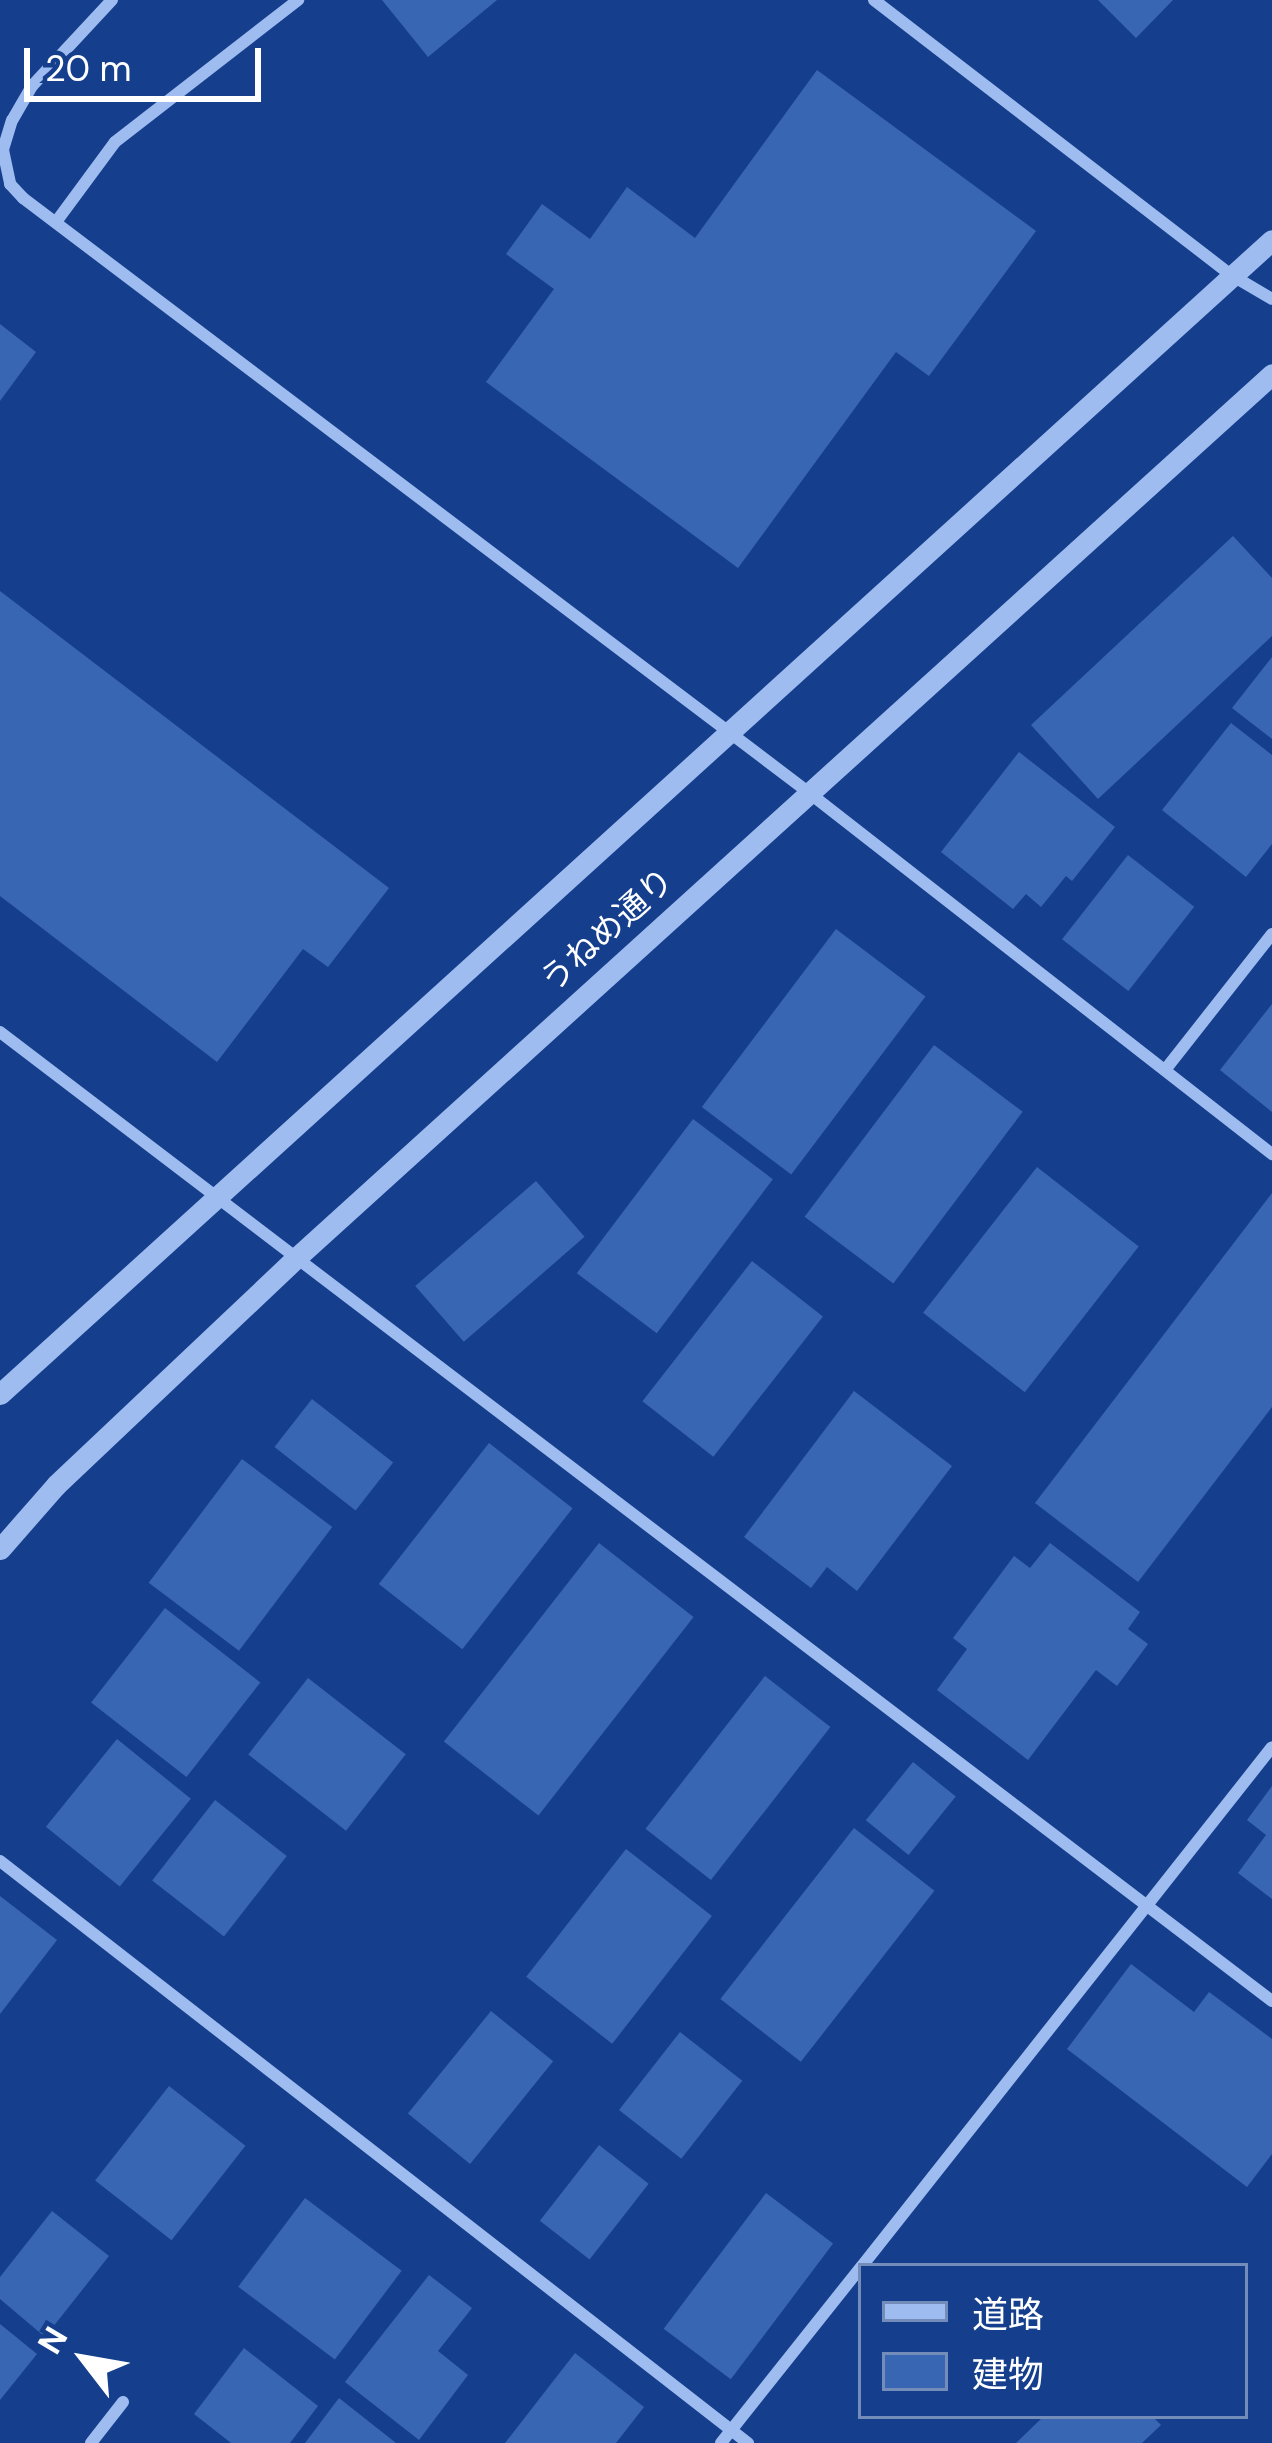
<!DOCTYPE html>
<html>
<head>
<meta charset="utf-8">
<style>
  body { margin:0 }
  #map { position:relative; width:1272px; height:2443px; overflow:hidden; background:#153f8c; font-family:"DM Sans","Noto Sans JP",sans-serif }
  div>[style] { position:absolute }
  .building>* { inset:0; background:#3966b3; transform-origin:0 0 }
  .minor>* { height:12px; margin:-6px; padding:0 6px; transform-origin:6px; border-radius:6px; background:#9ebcf0 }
  .tertiary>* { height:21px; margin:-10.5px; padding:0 10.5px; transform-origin:10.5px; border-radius:10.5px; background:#9ebcf0 }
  span { translate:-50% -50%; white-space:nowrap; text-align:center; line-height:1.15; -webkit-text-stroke:9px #153f8c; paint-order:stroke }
  .street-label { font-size:33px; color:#fff }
  .legend { position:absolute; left:858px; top:2263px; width:390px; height:156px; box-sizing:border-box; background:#153f8c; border:3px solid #738cba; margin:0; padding:15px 21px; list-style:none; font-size:36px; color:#fff }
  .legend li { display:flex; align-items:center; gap:24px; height:60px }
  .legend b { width:60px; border:3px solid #738cba }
  .north { position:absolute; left:24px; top:2299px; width:120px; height:120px; -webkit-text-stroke:9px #153f8c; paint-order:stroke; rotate:301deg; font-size:33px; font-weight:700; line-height:48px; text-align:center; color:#fff }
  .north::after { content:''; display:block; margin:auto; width:42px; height:54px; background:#fff; clip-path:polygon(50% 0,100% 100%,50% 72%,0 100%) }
  .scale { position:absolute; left:24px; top:48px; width:237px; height:54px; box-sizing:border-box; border:6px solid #fff; border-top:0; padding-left:15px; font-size:36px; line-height:42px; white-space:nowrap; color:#fff; -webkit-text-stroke:9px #153f8c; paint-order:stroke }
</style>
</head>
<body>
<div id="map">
  <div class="building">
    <i style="clip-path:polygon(382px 0,497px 0,428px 57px)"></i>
    <i style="clip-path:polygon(1098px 0,1173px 0,1136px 38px)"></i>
    <i style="clip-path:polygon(817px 70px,1036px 231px,929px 376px,896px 352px,738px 568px,486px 382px,554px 289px,506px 254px,542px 204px,590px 239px,627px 187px,695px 238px)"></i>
    <i style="clip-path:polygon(0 324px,36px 352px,0 401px)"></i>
    <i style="clip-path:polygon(1233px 536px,1272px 578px,1272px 636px,1098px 799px,1031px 725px)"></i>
    <i style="clip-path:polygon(0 591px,389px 888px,328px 967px,303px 949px,217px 1062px,0 896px)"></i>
    <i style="clip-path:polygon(1272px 657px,1272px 739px,1232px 708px)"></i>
    <i style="clip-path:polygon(1231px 723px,1272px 755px,1272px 844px,1246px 877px,1162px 810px)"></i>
    <i style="clip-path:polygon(1019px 752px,1115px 827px,1072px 881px,1066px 876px,1041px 907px,1026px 894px,1013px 909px,941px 852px)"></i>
    <i style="left:1128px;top:855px;width:84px;height:107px;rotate:38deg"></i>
    <i style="left:836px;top:929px;width:112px;height:223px;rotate:37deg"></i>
    <i style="clip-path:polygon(1272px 1004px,1272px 1112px,1220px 1070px)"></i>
    <i style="left:934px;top:1045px;width:111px;height:215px;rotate:37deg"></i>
    <i style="left:693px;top:1119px;width:100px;height:193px;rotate:37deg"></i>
    <i style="left:1037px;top:1167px;width:129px;height:185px;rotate:38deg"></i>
    <i style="left:536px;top:1181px;width:74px;height:160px;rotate:49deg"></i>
    <i style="clip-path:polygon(1272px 1193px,1272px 1407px,1138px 1582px,1035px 1503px)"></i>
    <i style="left:752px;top:1261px;width:90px;height:178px;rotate:38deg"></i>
    <i style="clip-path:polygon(854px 1391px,952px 1466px,857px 1591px,827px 1567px,811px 1588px,744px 1537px)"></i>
    <i style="left:312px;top:1399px;width:103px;height:61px;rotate:38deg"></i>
    <i style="left:489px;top:1443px;width:106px;height:179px;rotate:38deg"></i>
    <i style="left:242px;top:1459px;width:113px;height:155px;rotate:37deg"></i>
    <i style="left:599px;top:1543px;width:120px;height:252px;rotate:38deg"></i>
    <i style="clip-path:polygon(1050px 1543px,1140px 1612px,1128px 1629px,1148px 1644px,1117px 1686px,1096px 1670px,1028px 1760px,937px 1690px,967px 1649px,953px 1638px,1014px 1556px,1030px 1568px)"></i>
    <i style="left:165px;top:1608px;width:121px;height:120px;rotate:38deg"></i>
    <i style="left:765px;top:1676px;width:83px;height:194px;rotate:38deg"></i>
    <i style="left:308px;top:1678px;width:124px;height:97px;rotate:38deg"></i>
    <i style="left:117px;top:1739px;width:95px;height:113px;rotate:39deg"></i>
    <i style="left:913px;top:1762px;width:55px;height:75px;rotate:39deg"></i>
    <i style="clip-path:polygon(1272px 1786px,1272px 1899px,1238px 1873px,1266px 1835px,1247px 1820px)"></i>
    <i style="left:215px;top:1800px;width:91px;height:102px;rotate:38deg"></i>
    <i style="left:854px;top:1828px;width:102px;height:217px;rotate:38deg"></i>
    <i style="left:626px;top:1849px;width:109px;height:162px;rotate:38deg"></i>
    <i style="clip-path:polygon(0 1896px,57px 1940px,0 2014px)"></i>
    <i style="clip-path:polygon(1131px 1964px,1194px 2012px,1209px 1992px,1272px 2039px,1272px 2154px,1247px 2187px,1067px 2049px)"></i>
    <i style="left:491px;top:2011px;width:80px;height:132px;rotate:39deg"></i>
    <i style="left:680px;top:2032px;width:79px;height:99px;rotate:38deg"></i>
    <i style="left:169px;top:2086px;width:97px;height:120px;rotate:38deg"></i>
    <i style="left:599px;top:2145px;width:63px;height:96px;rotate:38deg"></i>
    <i style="left:766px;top:2193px;width:84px;height:170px;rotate:37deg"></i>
    <i style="left:305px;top:2198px;width:121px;height:111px;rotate:37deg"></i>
    <i style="clip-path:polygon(52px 2211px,109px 2256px,45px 2337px,0 2299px,0 2277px)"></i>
    <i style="clip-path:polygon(429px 2275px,472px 2308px,438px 2351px,468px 2375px,419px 2440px,345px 2382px)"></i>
    <i style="clip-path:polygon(0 2324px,37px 2354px,0 2400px)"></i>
    <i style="clip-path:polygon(244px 2348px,318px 2406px,290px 2443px,231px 2443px,194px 2414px)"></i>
    <i style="clip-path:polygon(575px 2353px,644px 2407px,616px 2443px,505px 2443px)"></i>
    <i style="clip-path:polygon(339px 2398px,396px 2443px,305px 2443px)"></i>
    <i style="clip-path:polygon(1044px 2416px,1152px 2416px,1161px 2425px,1142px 2443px,1016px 2443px)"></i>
  </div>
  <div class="minor">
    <i style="left:112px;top:0;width:117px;rotate:132.9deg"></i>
    <i style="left:32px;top:86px;width:39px;rotate:120deg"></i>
    <i style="left:12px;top:120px;width:31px;rotate:107deg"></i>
    <i style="left:3px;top:150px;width:35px;rotate:78deg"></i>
    <i style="left:10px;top:184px;width:19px;rotate:47deg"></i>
    <i style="left:23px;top:198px;width:984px;rotate:37.11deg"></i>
    <i style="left:808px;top:792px;width:589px;rotate:37.96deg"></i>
    <i style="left:874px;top:0;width:453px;rotate:37.6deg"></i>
    <i style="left:1233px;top:276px;width:45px;rotate:30.5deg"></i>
    <i style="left:56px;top:222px;width:99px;rotate:-53.6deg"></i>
    <i style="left:115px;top:142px;width:232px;rotate:-37.8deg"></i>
    <i style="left:0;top:1032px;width:1599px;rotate:37.3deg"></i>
    <i style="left:1165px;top:1070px;width:173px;rotate:-51.8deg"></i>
    <i style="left:0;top:1861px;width:948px;rotate:37.89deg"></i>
    <i style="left:862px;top:2266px;width:661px;rotate:-51.69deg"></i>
    <i style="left:91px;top:2443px;width:52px;rotate:-52deg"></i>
    <i style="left:721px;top:2443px;width:225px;rotate:-51.5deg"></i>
  </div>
  <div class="tertiary">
    <i style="left:0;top:1394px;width:1717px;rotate:-42.22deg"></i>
    <i style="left:0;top:1549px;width:85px;rotate:-48.8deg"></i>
    <i style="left:56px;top:1485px;width:329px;rotate:-43.4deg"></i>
    <i style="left:295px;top:1259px;width:1318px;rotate:-42.17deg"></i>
  </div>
  <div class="street-label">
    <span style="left:607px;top:930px;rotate:-42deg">うねめ通り</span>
  </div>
  <ul class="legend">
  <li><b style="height:15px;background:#9ebcf0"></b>道路</li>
  <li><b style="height:33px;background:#3966b3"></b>建物</li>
  </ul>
  <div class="north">N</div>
  <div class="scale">20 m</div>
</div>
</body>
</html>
